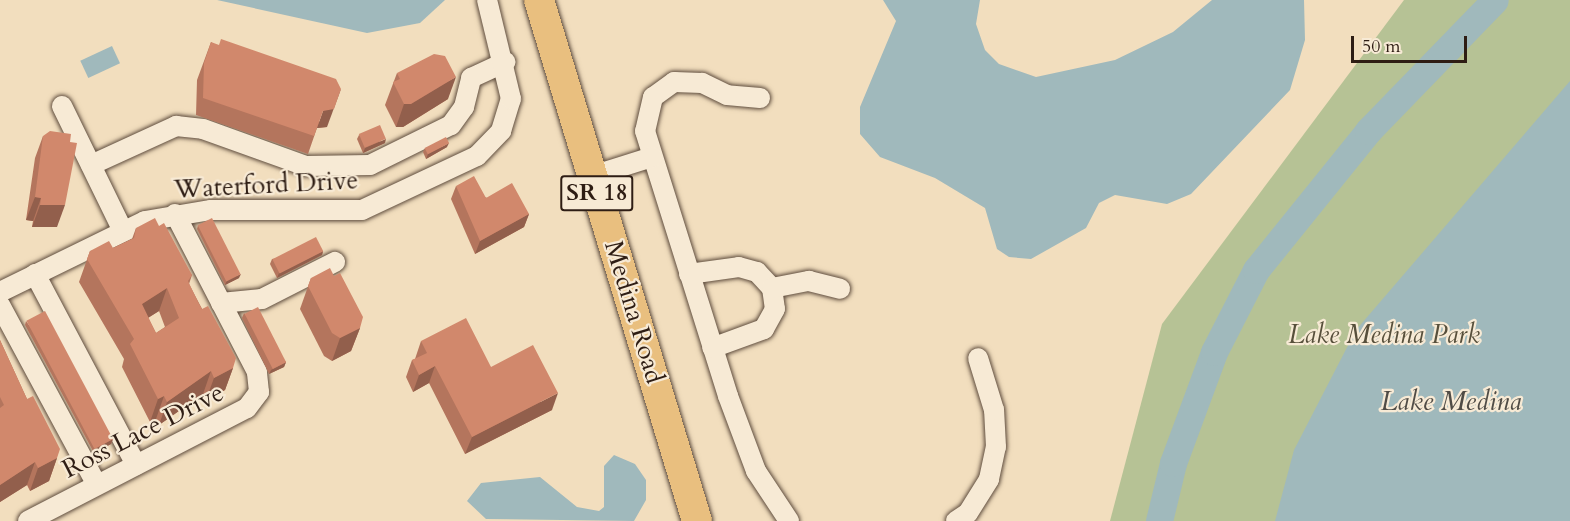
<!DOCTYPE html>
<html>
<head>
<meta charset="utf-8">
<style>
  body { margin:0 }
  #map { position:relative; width:1570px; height:521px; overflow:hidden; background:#f2debe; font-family:Cardo,serif }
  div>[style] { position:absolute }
  .green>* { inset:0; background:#b6c295 }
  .water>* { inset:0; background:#a0b9bc; transform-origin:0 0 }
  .river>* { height:27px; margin:-13.5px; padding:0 13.5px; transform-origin:13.5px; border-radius:13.5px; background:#a0b9bc }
  .roads { filter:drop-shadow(0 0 2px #5f4d3e) drop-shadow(0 0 2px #5f4d3e) }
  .minor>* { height:20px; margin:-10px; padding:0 10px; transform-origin:10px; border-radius:10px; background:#f7ead5 }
  .highway>* { height:30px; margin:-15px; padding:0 15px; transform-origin:15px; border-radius:15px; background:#e9bf7f }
  .wall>* { inset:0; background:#b4755d }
  .shaded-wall>* { inset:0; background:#925f4c }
  .building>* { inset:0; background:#d1886c; transform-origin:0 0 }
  span { translate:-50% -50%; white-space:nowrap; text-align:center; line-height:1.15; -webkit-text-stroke:4.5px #f7ead5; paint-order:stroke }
  .shield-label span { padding:2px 4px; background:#f7ead5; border:2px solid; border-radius:4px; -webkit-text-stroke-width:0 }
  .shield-label { font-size:24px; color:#2e1d14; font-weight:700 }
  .street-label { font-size:26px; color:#2e1d14 }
  .park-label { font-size:26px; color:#574f3b; font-style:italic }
  .water-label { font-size:27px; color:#504c46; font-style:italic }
  .scale { position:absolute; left:1351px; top:36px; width:116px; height:27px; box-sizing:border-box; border:3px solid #2e1d14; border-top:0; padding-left:8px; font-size:18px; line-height:21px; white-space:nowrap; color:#2e1d14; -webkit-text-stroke:4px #f7ead5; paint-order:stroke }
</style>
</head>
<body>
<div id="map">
  <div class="green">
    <i style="clip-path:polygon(1404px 0,1570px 0,1570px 521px,1110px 521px,1162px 324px)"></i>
  </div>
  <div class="water">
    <i style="clip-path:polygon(217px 0,445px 0,420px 23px,367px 33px)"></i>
    <i style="clip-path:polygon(883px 0,980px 0,976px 24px,985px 50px,999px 64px,1036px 77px,1115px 60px,1173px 32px,1212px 0,1304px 0,1305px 40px,1290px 90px,1191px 194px,1167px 204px,1115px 195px,1099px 203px,1086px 228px,1031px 259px,1009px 257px,997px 249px,985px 208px,935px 178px,880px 157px,860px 134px,860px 107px,896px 21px)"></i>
    <i style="left:112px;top:46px;width:19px;height:35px;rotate:65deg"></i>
    <i style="clip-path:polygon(1570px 81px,1570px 521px,1275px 521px,1294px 450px,1356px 330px)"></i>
    <i style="clip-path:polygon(614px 455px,635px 464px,646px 480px,646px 500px,634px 521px,486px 519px,467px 501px,481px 483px,540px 477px,577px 507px,599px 511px,604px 507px,604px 466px)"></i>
  </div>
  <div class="river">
    <i style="left:1159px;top:521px;width:60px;rotate:-76.4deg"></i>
    <i style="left:1173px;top:463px;width:118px;rotate:-69.7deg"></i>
    <i style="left:1214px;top:352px;width:92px;rotate:-62.9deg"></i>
    <i style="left:1256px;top:270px;width:179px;rotate:-51.1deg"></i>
    <i style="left:1368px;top:131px;width:182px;rotate:-45.9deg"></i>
  </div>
  <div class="roads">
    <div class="minor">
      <i style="left:760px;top:98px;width:33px;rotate:-175deg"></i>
      <i style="left:727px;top:95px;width:28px;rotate:-154deg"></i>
      <i style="left:702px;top:83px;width:28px;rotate:-178deg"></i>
      <i style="left:674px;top:82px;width:26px;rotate:144deg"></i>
      <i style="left:653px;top:97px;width:35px;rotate:103deg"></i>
      <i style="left:645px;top:131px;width:278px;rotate:72.6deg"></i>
      <i style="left:728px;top:396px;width:80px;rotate:69.5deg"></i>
      <i style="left:756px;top:471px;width:60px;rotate:56.6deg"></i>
      <i style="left:62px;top:106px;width:137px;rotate:64deg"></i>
      <i style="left:91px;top:165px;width:94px;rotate:-24.6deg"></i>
      <i style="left:176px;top:126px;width:27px;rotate:6deg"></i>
      <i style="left:203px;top:129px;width:109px;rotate:19.8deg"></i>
      <i style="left:306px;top:166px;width:64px;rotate:-0.9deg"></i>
      <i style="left:370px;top:165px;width:90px;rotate:-26.3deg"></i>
      <i style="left:451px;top:125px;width:22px;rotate:-54deg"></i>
      <i style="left:464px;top:107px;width:30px;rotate:-76deg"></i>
      <i style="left:471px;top:78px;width:38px;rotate:-25deg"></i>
      <i style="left:592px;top:176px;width:63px;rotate:-17.6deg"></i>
      <i style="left:35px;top:274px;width:216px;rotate:62.1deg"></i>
      <i style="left:689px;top:274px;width:50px;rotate:-8deg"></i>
      <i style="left:739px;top:267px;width:19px;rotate:16deg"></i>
      <i style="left:757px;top:272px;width:22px;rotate:47deg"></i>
      <i style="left:772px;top:288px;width:21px;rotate:82deg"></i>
      <i style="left:775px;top:309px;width:23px;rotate:119deg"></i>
      <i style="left:764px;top:329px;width:55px;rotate:159.9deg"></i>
      <i style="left:772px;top:288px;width:38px;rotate:-11deg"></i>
      <i style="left:809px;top:281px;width:32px;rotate:14deg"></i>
      <i style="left:0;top:292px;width:161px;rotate:-26.1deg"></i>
      <i style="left:145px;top:221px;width:67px;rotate:-9.5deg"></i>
      <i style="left:211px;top:210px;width:151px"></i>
      <i style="left:362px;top:210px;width:127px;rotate:-25.2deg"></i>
      <i style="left:477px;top:156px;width:35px;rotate:-46deg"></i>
      <i style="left:501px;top:131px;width:34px;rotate:-73deg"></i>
      <i style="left:511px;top:99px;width:102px;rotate:-103.6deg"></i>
      <i style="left:221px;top:303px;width:41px;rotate:-5.6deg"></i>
      <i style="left:262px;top:299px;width:82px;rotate:-26.9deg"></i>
      <i style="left:0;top:305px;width:204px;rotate:61.7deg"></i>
      <i style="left:28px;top:521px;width:246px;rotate:-27.3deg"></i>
      <i style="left:247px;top:408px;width:20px;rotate:-53deg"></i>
      <i style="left:259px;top:392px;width:20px;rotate:-96deg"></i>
      <i style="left:257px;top:372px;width:178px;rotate:-117.4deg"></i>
      <i style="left:956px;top:521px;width:14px;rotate:-34deg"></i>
      <i style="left:968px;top:513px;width:40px;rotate:-58deg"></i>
      <i style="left:989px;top:479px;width:33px;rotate:-78deg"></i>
      <i style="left:996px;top:447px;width:37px;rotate:-93deg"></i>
      <i style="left:994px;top:410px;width:54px;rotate:-107.1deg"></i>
    </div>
    <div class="highway">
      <i style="left:539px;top:0;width:544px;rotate:73.13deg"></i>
    </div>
  </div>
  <div class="wall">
    <i style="clip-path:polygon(211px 42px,327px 127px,317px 128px,308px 154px,196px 115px,197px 80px)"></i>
    <i style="clip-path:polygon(397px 73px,448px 99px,403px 127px,396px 127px,385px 105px)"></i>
    <i style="clip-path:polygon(359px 135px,385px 143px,363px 153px,357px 139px)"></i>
    <i style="clip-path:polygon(43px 136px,57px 227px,32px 227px,33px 221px,26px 220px,35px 158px)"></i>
    <i style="clip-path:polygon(447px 147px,426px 159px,423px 152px,425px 148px)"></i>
    <i style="clip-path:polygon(456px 186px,529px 214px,524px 227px,475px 254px,451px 199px)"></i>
    <i style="clip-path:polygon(198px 225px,239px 278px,225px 285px,197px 229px)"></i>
    <i style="clip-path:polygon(evenodd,159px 226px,192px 275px,189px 284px,233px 368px,225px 390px,206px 400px,203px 394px,159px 425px,156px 419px,150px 422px,122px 367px,124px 359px,79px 282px,90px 251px,113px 248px,132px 239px,136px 228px,159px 226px,159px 311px,165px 327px,156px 333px,148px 318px,159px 311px)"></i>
    <i style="clip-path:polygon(323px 251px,322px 255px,277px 278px,270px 264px,272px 259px)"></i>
    <i style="clip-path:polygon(311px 278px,360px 328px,351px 351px,332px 361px,324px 356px,300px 309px)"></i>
    <i style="clip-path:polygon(244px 313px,286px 362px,284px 367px,269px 374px,242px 318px)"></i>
    <i style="clip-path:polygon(26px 321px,113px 439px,111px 444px,94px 453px,25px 325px)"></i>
    <i style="clip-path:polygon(0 340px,27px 399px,57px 458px,49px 481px,30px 491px,27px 485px,0 502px)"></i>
    <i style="clip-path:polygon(421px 341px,491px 367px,552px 410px,465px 454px,429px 383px,413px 392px,406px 377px,412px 360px,415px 359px)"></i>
  </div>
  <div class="shaded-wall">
    <i style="clip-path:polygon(456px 77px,448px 99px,403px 127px,396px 127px,404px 104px)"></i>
    <i style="clip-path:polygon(341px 89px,327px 127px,317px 128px,323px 111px)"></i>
    <i style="clip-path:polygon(386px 139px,385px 143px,363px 153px,365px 148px)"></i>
    <i style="clip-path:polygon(449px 143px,447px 147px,426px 159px,428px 154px)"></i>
    <i style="clip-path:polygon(35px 197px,41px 198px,33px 221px,26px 220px)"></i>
    <i style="clip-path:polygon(40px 205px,65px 205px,57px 227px,32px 227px)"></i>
    <i style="clip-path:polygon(529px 214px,524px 227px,475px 254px,480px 241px)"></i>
    <i style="clip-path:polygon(323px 251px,322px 255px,277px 278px,279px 273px)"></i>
    <i style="clip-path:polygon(241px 274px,239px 278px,225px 285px,227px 280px)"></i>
    <i style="clip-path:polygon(167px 288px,159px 311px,133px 327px,142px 304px)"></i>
    <i style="clip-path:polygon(360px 328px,351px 351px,332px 361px,340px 338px)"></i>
    <i style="clip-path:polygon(286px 362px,284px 367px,269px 374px,271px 370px)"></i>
    <i style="clip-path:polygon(435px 366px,429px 383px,413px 392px,419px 375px)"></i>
    <i style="clip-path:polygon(233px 368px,225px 390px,206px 400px,214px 378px)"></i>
    <i style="clip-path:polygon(211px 371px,203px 394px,159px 425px,167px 402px)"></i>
    <i style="clip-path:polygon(558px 393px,552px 410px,465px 454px,472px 437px)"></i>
    <i style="clip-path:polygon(164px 396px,156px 419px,150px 422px,158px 399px)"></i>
    <i style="clip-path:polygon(113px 439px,111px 444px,94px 453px,95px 449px)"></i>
    <i style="clip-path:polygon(57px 458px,49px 481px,30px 491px,38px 468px)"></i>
    <i style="clip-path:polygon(35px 462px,27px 485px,0 502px,0 485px)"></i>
  </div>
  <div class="building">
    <i style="clip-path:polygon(221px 39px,336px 79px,341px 89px,334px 109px,323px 111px,314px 136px,203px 98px,204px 63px,211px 42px,219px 45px)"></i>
    <i style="clip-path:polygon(434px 54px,445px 56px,456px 77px,411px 104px,404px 104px,393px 82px,400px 79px,397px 73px)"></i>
    <i style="left:380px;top:125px;width:15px;height:23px;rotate:67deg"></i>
    <i style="clip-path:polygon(50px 131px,71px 134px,70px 142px,77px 143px,65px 205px,40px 205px,41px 198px,35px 197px,43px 136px)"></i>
    <i style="left:446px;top:137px;width:7px;height:24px;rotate:63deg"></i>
    <i style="clip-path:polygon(474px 176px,486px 198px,512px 183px,529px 214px,480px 241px,456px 186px)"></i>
    <i style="clip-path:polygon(evenodd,155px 218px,159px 226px,164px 223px,192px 275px,188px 281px,198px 302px,202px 309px,208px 306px,236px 358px,233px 368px,214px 378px,211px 371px,167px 402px,164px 396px,158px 399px,130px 344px,134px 339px,87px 259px,90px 251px,109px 241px,113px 248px,134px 238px,136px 228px,155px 218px,167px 288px,179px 318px,156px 333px,142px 304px,167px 288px)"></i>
    <i style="left:212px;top:218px;width:63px;height:16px;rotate:63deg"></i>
    <i style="left:316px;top:237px;width:16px;height:49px;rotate:63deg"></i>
    <i style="clip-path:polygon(330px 268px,334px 276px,340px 273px,363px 317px,360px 328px,340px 338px,332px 333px,308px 286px,311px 278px)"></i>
    <i style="left:258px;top:307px;width:62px;height:15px;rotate:63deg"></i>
    <i style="left:45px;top:311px;width:145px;height:21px;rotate:62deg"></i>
    <i style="clip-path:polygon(466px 318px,491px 367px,533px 345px,558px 393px,472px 437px,435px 366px,419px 375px,412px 360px,427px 353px,421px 341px)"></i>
    <i style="clip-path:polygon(0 340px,27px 399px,33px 396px,60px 449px,57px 458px,38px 468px,35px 462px,0 485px,0 408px,4px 405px,0 397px)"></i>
  </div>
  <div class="shield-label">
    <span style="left:597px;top:193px">SR 18</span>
  </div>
  <div class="street-label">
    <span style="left:266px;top:185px;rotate:-3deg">Waterford Drive</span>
    <span style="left:634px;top:312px;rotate:73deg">Medina Road</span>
    <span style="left:143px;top:431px;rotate:-27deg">Ross Lace Drive</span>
  </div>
  <div class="park-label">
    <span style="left:1384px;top:335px">Lake Medina Park</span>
  </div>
  <div class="water-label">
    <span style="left:1451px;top:402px">Lake Medina</span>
  </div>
  <div class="scale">50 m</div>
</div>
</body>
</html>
